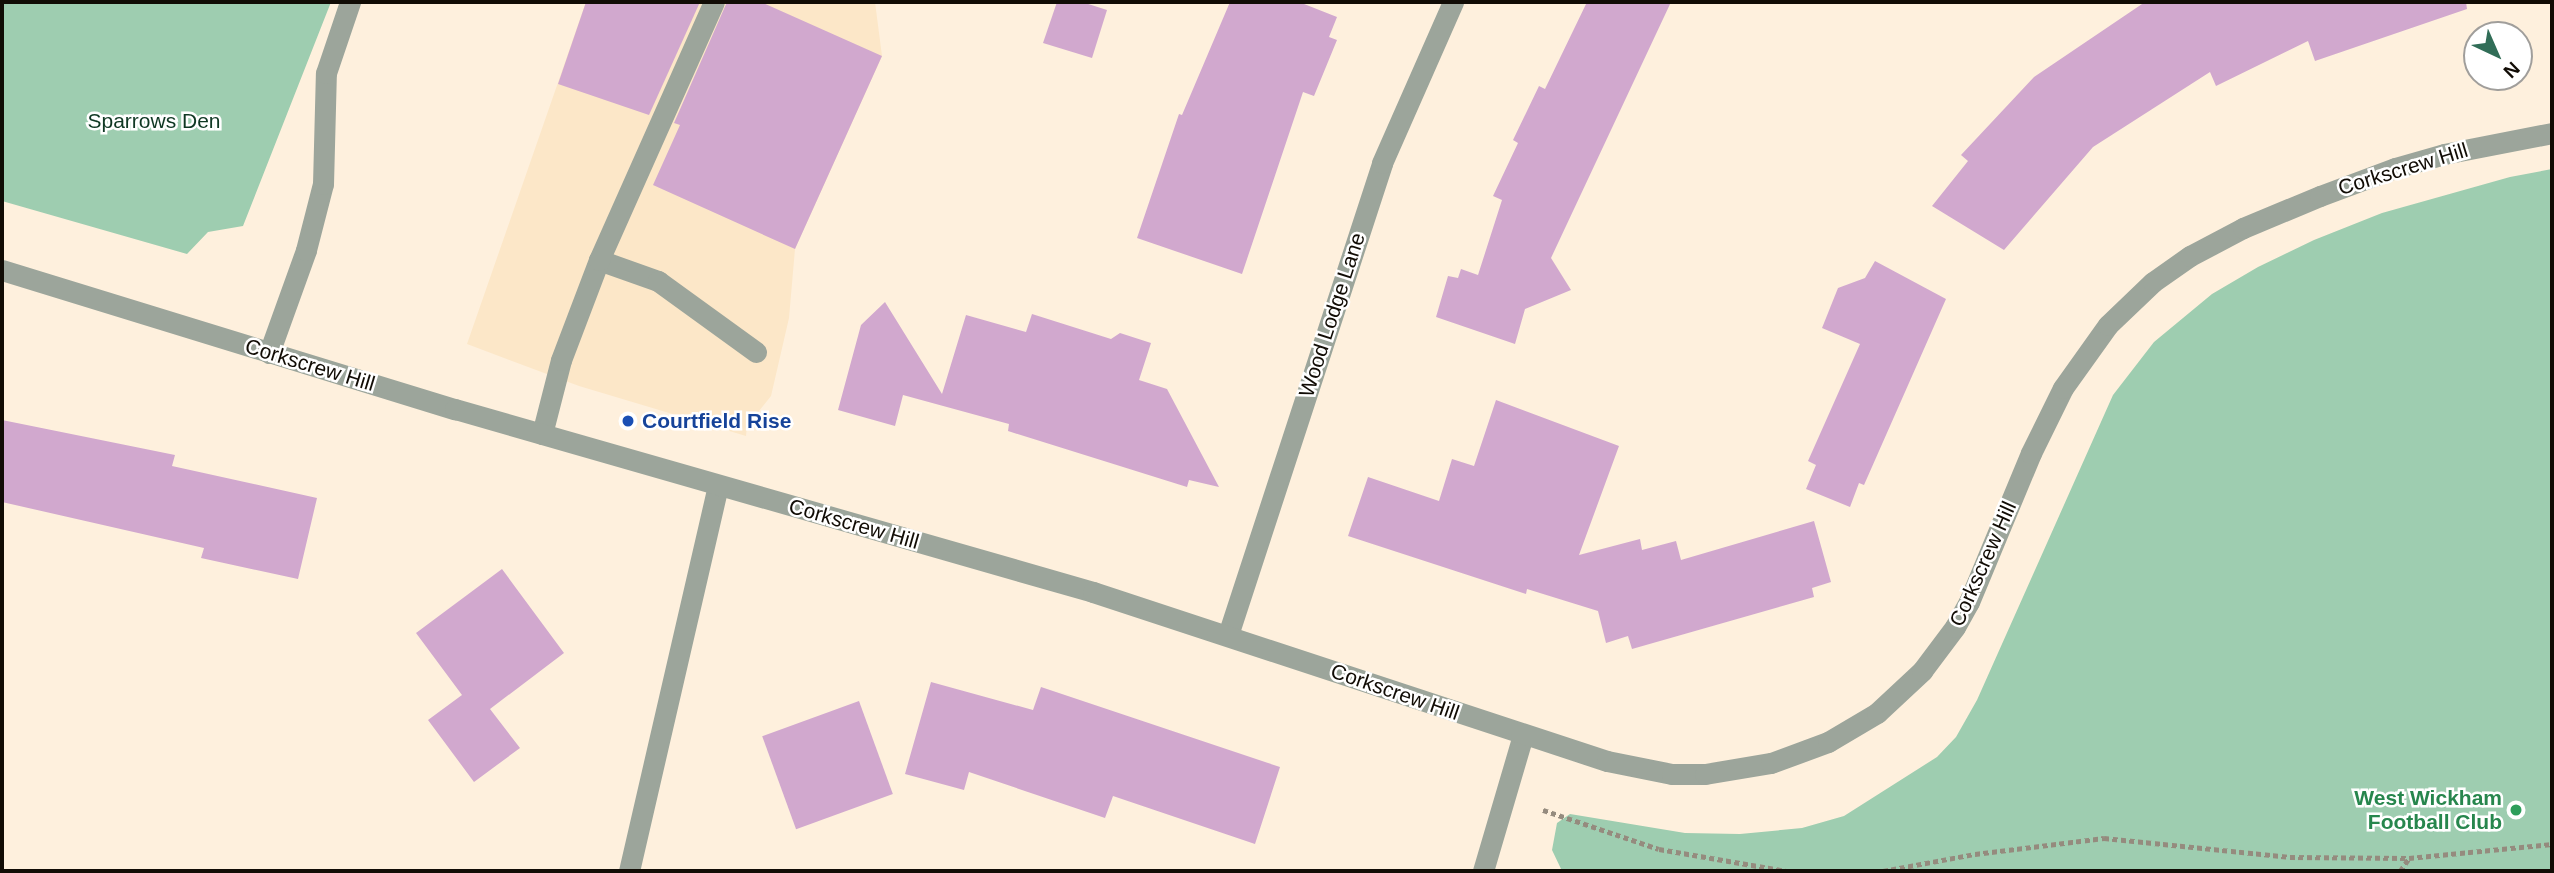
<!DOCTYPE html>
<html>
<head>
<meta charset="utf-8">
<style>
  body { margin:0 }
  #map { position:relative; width:2554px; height:873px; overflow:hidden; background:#fef0dd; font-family:Arial,sans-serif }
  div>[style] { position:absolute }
  .built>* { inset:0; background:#fce7c8 }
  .green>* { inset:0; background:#9ecdb0 }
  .building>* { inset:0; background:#d1a8ce; transform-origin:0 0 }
  .path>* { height:4.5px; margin-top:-2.25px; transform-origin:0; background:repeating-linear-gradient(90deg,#958b7e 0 5px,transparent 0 8.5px) }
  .service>* { height:21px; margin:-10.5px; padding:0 10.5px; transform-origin:10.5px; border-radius:10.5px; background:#9ca59b }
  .minor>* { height:21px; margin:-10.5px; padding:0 10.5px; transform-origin:10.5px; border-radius:10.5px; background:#9ca59b }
  .tertiary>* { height:21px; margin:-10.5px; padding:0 10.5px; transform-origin:10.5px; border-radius:10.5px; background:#9ca59b }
  .dots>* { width:19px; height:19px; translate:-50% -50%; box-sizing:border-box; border:4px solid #fff; border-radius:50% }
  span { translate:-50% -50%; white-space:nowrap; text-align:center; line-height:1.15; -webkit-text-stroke:5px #fff; paint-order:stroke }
  .park-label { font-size:21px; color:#0f3823 }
  .street-label { font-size:21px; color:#110c05 }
  .transit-label { font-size:21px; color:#164399; font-weight:700 }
  .left { translate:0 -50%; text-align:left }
  .leisure-label { font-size:21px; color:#27864d; font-weight:700 }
  .right { translate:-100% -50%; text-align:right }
  .frame { position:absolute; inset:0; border:4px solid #110c05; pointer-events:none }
  .north { position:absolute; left:2463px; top:21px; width:70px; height:70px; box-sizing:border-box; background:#fff; border:2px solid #a09e9b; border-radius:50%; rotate:136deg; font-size:19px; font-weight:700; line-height:28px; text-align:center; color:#110c05 }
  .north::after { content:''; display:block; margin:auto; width:24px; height:32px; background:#316d57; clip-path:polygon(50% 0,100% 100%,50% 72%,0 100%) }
</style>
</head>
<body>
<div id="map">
  <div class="built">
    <i style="clip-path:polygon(586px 2px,875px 2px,882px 56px,795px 249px,789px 318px,771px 396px,747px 426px,746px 436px,579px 386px,467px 344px)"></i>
  </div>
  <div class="green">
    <i style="clip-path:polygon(2px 2px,331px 2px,243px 226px,208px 232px,187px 254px,2px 201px)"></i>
    <i style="clip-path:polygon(2552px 169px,2552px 871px,1562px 871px,1552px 850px,1557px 823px,1570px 814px,1685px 833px,1740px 834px,1802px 828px,1844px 816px,1937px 757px,1956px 737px,1977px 700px,2113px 395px,2154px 342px,2212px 294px,2258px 267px,2314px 240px,2382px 213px,2510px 177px)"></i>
  </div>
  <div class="building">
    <i style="clip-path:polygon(586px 2px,700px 2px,649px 115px,558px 84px)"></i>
    <i style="clip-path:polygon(727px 2px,761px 2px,882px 56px,795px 249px,653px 185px,680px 125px,674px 123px)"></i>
    <i style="clip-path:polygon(1057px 2px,1082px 2px,1107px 10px,1092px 58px,1043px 43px)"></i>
    <i style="clip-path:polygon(1230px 2px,1299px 2px,1337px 17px,1329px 37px,1337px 40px,1314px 96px,1303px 92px,1242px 274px,1137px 238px,1179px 114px,1182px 115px)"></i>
    <i style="clip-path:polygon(1587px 2px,1671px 2px,1551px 258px,1571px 290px,1525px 309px,1515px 344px,1436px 317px,1448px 276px,1458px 278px,1461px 269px,1478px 275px,1502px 200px,1493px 196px,1518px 143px,1513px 140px,1539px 86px,1545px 89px)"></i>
    <i style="clip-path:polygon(2145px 2px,2466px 2px,2467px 9px,2315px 61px,2308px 41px,2216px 86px,2210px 72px,2093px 147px,2004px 250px,1932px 206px,1968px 161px,1961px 155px,2034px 77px)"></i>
    <i style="clip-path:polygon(1875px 261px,1946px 299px,1864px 485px,1859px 483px,1850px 507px,1806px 489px,1816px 465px,1808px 461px,1860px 344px,1822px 328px,1838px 288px,1865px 278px)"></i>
    <i style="clip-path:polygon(885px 302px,942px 394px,966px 315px,1026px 332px,1032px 314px,1111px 339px,1120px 333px,1151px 343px,1139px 380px,1167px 389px,1219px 487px,1189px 480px,1187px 487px,1008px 431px,1009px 424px,903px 395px,895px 426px,838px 410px,861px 325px)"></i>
    <i style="clip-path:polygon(1496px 400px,1619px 446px,1579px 555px,1640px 539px,1642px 550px,1676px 541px,1681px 560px,1814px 521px,1831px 582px,1812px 588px,1814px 597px,1632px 649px,1628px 636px,1606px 643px,1598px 611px,1527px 589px,1526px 594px,1348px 536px,1368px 477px,1439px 501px,1452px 459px,1474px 466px)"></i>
    <i style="clip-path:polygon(2px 420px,175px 455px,172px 466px,317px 498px,298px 579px,201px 558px,204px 548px,2px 502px)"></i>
    <i style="clip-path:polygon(502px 569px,564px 653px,490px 709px,520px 748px,474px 782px,428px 720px,462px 695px,416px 633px)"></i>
    <i style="clip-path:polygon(931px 682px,1033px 710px,1041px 687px,1280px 767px,1255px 844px,1113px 796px,1105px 818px,969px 772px,964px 790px,905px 774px)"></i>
    <i style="left:859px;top:701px;width:99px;height:103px;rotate:70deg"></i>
  </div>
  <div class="path">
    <i style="left:1543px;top:810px;width:122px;rotate:18.6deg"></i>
    <i style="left:1659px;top:849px;width:129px;rotate:9.8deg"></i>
    <i style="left:1883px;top:871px;width:94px;rotate:-10.5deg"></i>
    <i style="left:1975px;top:854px;width:130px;rotate:-7.1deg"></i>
    <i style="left:2104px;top:838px;width:187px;rotate:5.8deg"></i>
    <i style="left:2290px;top:857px;width:119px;rotate:0.5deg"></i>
    <i style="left:2400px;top:871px;width:16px;rotate:-55deg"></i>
    <i style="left:2409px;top:858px;width:144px;rotate:-5.6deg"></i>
  </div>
  <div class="service">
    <i style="left:599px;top:260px;width:63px;rotate:19.6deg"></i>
    <i style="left:658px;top:281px;width:121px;rotate:35.9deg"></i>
    <i style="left:269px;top:353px;width:109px;rotate:-70.2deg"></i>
    <i style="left:306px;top:250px;width:68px;rotate:-75.6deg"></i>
    <i style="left:323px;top:184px;width:111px;rotate:-88.5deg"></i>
    <i style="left:326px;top:73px;width:75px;rotate:-71.3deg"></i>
    <i style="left:542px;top:434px;width:76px;rotate:-75.6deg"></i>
    <i style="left:561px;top:360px;width:107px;rotate:-69.2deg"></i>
    <i style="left:599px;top:260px;width:282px;rotate:-66deg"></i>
    <i style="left:1483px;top:871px;width:142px;rotate:-73.6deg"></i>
  </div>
  <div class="minor">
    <i style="left:1228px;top:635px;width:496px;rotate:-71.9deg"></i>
    <i style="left:1382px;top:163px;width:176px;rotate:-66.2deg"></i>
    <i style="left:629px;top:871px;width:396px;rotate:-77deg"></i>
  </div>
  <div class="tertiary">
    <i style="left:2px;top:270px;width:474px;rotate:17.1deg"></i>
    <i style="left:455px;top:409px;width:664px;rotate:16deg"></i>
    <i style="left:1093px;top:592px;width:541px;rotate:18.2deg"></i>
    <i style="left:1607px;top:761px;width:66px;rotate:11.3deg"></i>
    <i style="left:1672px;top:774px;width:33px"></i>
    <i style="left:1705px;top:774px;width:67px;rotate:-9.5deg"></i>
    <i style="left:1771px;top:763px;width:61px;rotate:-20.2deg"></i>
    <i style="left:1828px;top:742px;width:57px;rotate:-30.6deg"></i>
    <i style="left:1877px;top:713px;width:62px;rotate:-43deg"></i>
    <i style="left:1922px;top:671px;width:55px;rotate:-53.1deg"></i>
    <i style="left:1955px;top:627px;width:29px;rotate:-61deg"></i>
    <i style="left:1969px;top:602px;width:161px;rotate:-67.4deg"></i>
    <i style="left:2031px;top:453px;width:72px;rotate:-63.8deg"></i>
    <i style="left:2063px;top:388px;width:77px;rotate:-54.5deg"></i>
    <i style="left:2108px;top:325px;width:62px;rotate:-43.7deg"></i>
    <i style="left:2153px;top:282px;width:45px;rotate:-35.1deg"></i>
    <i style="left:2190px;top:256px;width:60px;rotate:-27.8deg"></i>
    <i style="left:2243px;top:228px;width:83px;rotate:-22.6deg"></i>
    <i style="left:2320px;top:196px;width:80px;rotate:-20.5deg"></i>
    <i style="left:2395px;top:168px;width:51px;rotate:-15.9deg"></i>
    <i style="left:2444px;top:154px;width:110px;rotate:-11deg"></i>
  </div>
  <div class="dots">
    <i style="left:628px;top:421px;background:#1a4fb4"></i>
    <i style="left:2516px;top:810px;background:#2e9e5b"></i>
  </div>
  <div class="park-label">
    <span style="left:154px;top:121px">Sparrows Den</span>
  </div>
  <div class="street-label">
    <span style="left:2403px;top:169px;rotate:-17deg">Corkscrew Hill</span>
    <span style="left:1332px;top:315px;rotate:-72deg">Wood Lodge Lane</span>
    <span style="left:310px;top:365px;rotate:17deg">Corkscrew Hill</span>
    <span style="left:854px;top:524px;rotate:16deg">Corkscrew Hill</span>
    <span style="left:1983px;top:564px;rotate:-66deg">Corkscrew Hill</span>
    <span style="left:1395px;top:692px;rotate:19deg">Corkscrew Hill</span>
  </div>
  <div class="transit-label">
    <span class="left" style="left:642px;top:421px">Courtfield Rise</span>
  </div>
  <div class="leisure-label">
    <span class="right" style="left:2502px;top:810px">West Wickham<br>Football Club</span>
  </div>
  <div class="frame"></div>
  <div class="north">N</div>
</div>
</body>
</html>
